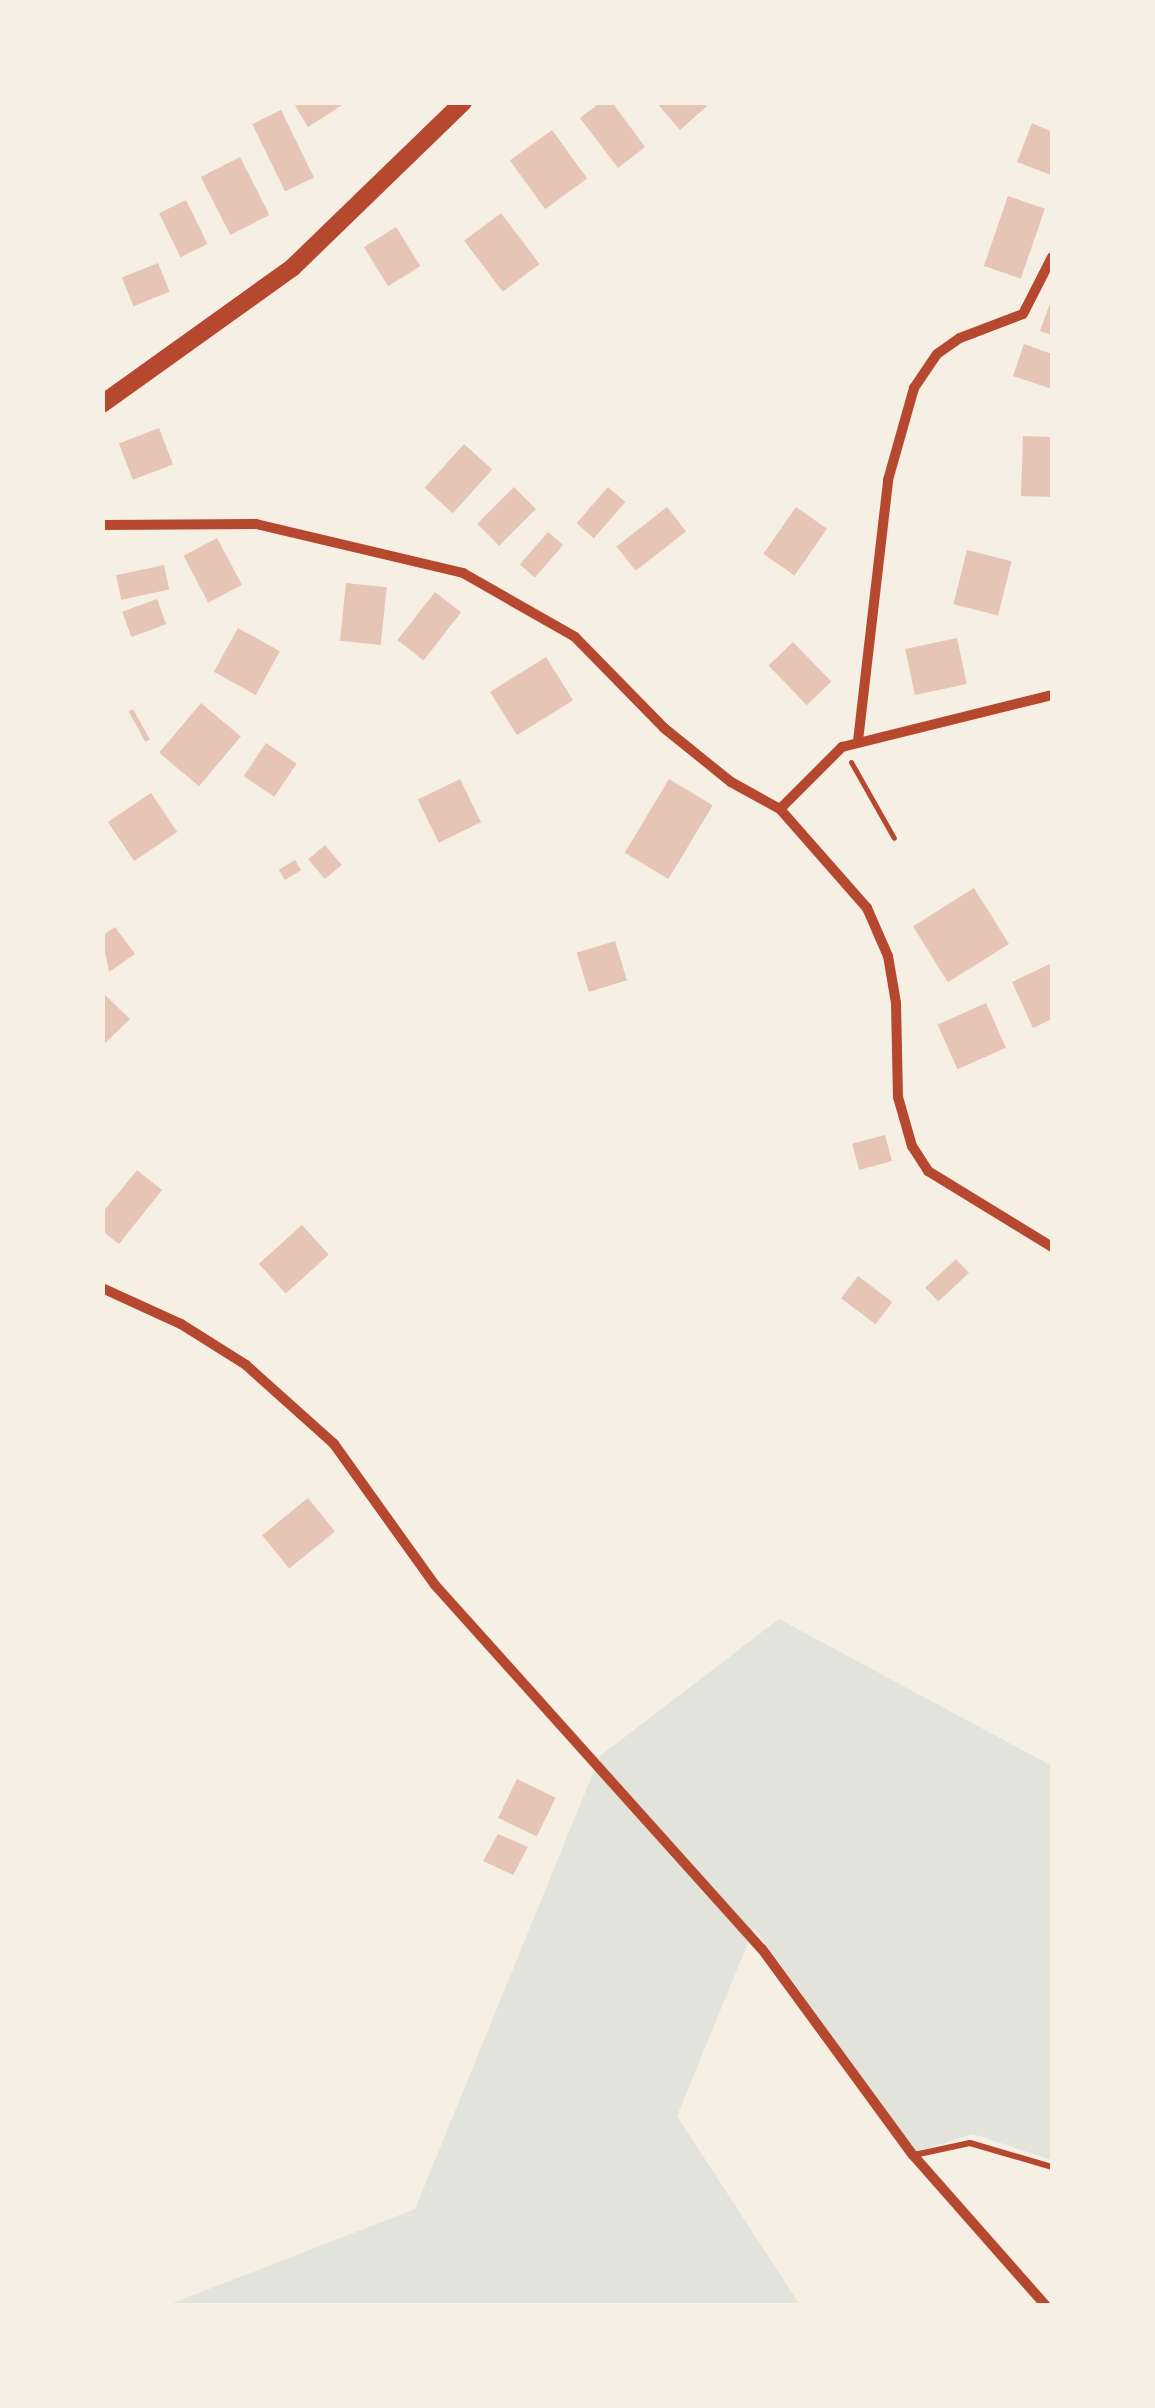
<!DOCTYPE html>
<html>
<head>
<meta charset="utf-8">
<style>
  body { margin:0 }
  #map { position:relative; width:1155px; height:2408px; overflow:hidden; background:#f6efe4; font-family:Manrope,sans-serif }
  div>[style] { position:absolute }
  .green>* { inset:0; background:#e2e4dc }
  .building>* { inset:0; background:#e6c5b7; transform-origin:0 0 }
  .path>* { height:5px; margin:-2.5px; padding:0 2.5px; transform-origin:2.5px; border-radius:2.5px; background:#b5482f }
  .service>* { height:6px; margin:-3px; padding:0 3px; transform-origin:3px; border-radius:3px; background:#b5482f }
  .minor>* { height:10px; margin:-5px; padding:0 5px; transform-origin:5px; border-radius:5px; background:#b5482f }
  .tertiary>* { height:18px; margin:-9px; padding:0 9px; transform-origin:9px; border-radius:9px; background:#b5482f }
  span { translate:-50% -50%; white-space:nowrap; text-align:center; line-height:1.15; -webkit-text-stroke:9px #f6efe4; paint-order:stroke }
  .frame { position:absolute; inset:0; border:105px solid #f6efe4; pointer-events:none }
</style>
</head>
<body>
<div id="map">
  <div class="green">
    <i style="clip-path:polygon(779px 1619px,1052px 1766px,1052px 2160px,973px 2134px,916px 2152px,754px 1928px,677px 2116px,800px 2305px,165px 2306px,415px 2209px,600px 1756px)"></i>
  </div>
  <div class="building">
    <i style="clip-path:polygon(293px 102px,347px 102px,308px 127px)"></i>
    <i style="clip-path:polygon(601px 102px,612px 102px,645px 147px,618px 168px,580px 118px)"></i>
    <i style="clip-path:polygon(656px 102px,703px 102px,707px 106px,680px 130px)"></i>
    <i style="left:281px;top:110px;width:75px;height:32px;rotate:64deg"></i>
    <i style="clip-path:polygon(1032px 123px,1052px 132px,1051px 175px,1017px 162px)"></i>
    <i style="left:552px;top:130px;width:60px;height:52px;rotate:54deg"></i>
    <i style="left:240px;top:157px;width:65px;height:44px;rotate:63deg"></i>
    <i style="left:1008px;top:196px;width:39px;height:74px;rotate:19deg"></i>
    <i style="left:186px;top:200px;width:49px;height:30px;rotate:64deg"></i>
    <i style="left:501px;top:213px;width:64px;height:46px;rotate:53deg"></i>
    <i style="left:396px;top:227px;width:46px;height:38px;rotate:58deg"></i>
    <i style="left:158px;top:263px;width:31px;height:39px;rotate:68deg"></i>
    <i style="clip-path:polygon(1052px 298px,1052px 335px,1040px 331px)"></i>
    <i style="clip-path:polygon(1024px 344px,1052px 354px,1052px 389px,1013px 376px)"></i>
    <i style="left:159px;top:428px;width:39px;height:43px;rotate:69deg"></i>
    <i style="left:1023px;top:436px;width:29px;height:60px;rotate:2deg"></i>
    <i style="left:464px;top:444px;width:38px;height:59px;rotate:42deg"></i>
    <i style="left:514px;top:487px;width:31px;height:52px;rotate:45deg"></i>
    <i style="left:608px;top:487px;width:23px;height:48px;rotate:41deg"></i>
    <i style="left:667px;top:507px;width:31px;height:64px;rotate:52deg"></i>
    <i style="left:796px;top:507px;width:38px;height:57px;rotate:35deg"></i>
    <i style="left:548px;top:532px;width:20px;height:43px;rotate:41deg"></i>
    <i style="left:217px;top:538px;width:53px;height:38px;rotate:62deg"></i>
    <i style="left:967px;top:550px;width:46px;height:56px;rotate:14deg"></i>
    <i style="left:164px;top:565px;width:25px;height:49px;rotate:78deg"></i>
    <i style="left:346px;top:583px;width:41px;height:58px;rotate:6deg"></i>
    <i style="left:435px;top:592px;width:33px;height:61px;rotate:38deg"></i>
    <i style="left:157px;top:599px;width:27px;height:37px;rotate:70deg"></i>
    <i style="left:238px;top:628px;width:48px;height:50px;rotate:29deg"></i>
    <i style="left:957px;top:638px;width:47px;height:53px;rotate:78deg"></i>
    <i style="left:793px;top:642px;width:55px;height:34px;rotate:46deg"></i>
    <i style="left:546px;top:657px;width:51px;height:66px;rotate:58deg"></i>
    <i style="left:201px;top:703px;width:52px;height:65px;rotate:40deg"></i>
    <i style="left:133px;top:709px;width:35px;height:5px;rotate:61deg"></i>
    <i style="left:266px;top:743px;width:37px;height:40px;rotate:34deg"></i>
    <i style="left:460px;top:779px;width:48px;height:47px;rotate:64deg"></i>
    <i style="left:669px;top:779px;width:51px;height:86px;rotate:31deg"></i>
    <i style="left:151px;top:793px;width:47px;height:52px;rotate:56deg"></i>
    <i style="left:325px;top:845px;width:26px;height:22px;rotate:50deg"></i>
    <i style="left:295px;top:860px;width:12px;height:19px;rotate:59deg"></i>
    <i style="left:974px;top:888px;width:66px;height:72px;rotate:58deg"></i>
    <i style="clip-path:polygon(115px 927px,135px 954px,109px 972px,102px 936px)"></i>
    <i style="left:615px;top:941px;width:41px;height:40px;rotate:73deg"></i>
    <i style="clip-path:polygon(1052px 963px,1052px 1019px,1033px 1028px,1012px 982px)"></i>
    <i style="clip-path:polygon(102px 992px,130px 1019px,102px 1046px)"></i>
    <i style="left:986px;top:1003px;width:49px;height:53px;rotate:66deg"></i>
    <i style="left:885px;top:1135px;width:27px;height:34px;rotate:75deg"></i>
    <i style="clip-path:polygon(137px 1170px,162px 1190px,119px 1244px,102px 1231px,102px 1213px)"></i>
    <i style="left:302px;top:1225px;width:40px;height:58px;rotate:48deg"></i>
    <i style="left:956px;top:1259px;width:19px;height:42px;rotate:47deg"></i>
    <i style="left:858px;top:1276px;width:43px;height:28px;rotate:37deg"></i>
    <i style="left:308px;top:1498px;width:43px;height:59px;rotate:51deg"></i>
    <i style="left:517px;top:1779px;width:43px;height:43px;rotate:26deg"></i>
    <i style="clip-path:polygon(498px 1834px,528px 1847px,513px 1875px,483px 1861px)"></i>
  </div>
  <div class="path">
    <i style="left:851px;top:762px;width:87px;rotate:60.5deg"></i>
  </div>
  <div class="service">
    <i style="left:914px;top:2155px;width:57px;rotate:-12.1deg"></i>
    <i style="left:970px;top:2143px;width:85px;rotate:16.3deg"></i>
  </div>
  <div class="minor">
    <i style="left:102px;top:525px;width:154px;rotate:-0.4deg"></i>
    <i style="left:256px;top:524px;width:213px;rotate:13.3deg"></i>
    <i style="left:463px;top:573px;width:129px;rotate:29.7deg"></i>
    <i style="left:575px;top:637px;width:127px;rotate:45.6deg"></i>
    <i style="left:664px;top:728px;width:86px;rotate:38.9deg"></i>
    <i style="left:731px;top:782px;width:56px;rotate:28.9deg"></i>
    <i style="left:780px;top:809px;width:88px;rotate:-45deg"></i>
    <i style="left:842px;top:747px;width:216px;rotate:-13.9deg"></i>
    <i style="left:858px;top:741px;width:263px;rotate:-83.4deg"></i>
    <i style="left:888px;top:480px;width:96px;rotate:-74.2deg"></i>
    <i style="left:914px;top:388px;width:41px;rotate:-55.9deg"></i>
    <i style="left:937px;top:354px;width:28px;rotate:-35deg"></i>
    <i style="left:960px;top:338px;width:67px;rotate:-20.9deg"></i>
    <i style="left:1023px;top:314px;width:64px;rotate:-63deg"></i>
    <i style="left:780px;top:809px;width:132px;rotate:48.7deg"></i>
    <i style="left:867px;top:908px;width:52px;rotate:66.4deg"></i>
    <i style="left:888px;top:956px;width:48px;rotate:80.3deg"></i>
    <i style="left:896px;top:1003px;width:94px;rotate:88.8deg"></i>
    <i style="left:898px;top:1097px;width:51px;rotate:74.1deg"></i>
    <i style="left:912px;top:1146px;width:30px;rotate:57deg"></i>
    <i style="left:928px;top:1171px;width:145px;rotate:31.5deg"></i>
    <i style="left:102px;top:1288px;width:87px;rotate:24.5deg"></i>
    <i style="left:181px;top:1324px;width:77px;rotate:32.2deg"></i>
    <i style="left:246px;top:1365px;width:118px;rotate:41.9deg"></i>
    <i style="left:334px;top:1444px;width:173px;rotate:54.4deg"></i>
    <i style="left:435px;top:1585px;width:489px;rotate:48.1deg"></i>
    <i style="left:762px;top:1949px;width:255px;rotate:53.8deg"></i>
    <i style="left:913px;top:2155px;width:201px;rotate:48.6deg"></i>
  </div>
  <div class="tertiary">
    <i style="left:102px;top:404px;width:234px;rotate:-35.6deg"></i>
    <i style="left:292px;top:268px;width:238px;rotate:-44.1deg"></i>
  </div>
  <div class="frame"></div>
</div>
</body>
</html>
